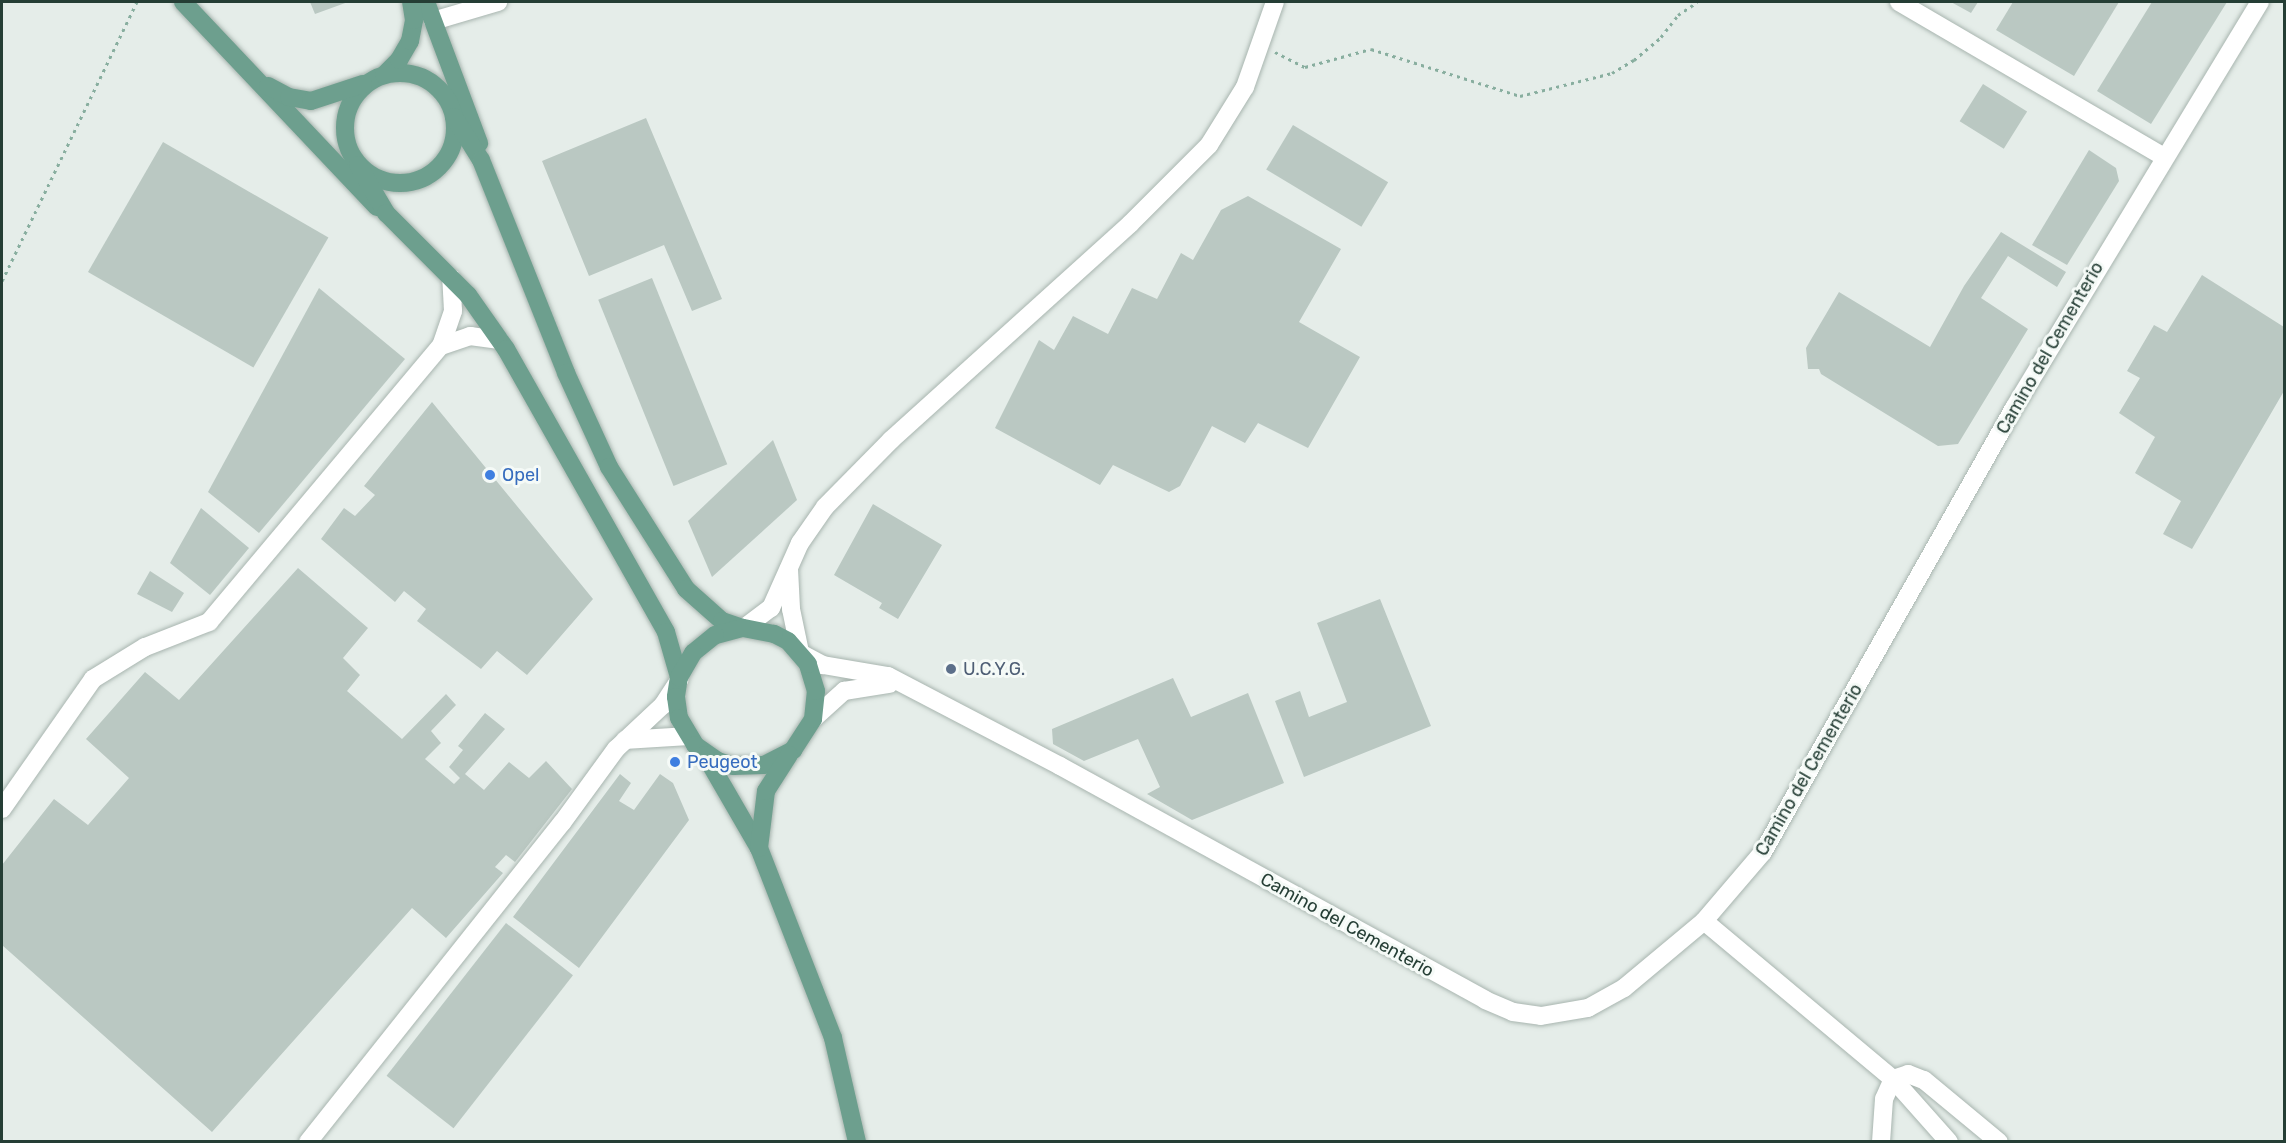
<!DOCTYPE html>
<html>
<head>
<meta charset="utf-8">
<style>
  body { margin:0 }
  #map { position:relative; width:2286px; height:1143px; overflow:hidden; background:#e5ede9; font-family:Rubik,sans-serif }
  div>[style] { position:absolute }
  .building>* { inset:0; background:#bac8c2; transform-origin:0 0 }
  .path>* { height:3px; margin-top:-1.5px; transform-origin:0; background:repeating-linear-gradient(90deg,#88ae9f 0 3px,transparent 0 7.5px) }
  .roads { filter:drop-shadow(0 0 2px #a8b5af) drop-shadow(0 0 2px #a8b5af) }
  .minor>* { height:18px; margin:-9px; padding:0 9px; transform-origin:9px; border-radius:9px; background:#fff }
  .major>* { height:18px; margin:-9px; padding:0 9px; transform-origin:9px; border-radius:9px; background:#6d9f8e }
  .major>.ring { margin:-9px; padding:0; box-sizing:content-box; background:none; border:18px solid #6d9f8e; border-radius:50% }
  .dots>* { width:16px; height:16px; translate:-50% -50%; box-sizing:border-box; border:3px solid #f5faf7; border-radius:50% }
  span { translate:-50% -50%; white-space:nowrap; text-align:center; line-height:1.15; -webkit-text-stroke:6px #f5faf7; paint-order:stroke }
  .street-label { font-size:18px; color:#253e35 }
  .shop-label { font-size:18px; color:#366cbe }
  .left { translate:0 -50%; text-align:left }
  .service-label { font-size:18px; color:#4e5e75 }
  .frame { position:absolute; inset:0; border:3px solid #253e35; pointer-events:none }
</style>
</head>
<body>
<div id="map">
  <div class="building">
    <i style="clip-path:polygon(310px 2px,348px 2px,315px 14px)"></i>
    <i style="clip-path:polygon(1951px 2px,1978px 2px,1971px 13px)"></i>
    <i style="clip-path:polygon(2013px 2px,2119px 2px,2074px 76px,1996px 30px)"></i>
    <i style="clip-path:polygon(2152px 2px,2227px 2px,2151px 124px,2097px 91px)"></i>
    <i style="left:1983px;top:84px;width:52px;height:44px;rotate:32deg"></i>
    <i style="clip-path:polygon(646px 118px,722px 299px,692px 311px,664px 245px,589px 276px,542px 161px)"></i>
    <i style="left:1293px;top:125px;width:111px;height:52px;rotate:31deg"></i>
    <i style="left:163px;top:142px;width:191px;height:150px;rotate:30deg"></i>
    <i style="clip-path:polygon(2089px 150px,2116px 168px,2119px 181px,2067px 265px,2032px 245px)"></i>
    <i style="clip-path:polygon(1248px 196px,1341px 249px,1299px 322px,1360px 357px,1308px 448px,1258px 423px,1245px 443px,1212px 426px,1180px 486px,1169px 492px,1113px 465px,1100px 485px,995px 428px,1039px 340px,1054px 350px,1073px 316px,1108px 334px,1132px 288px,1157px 299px,1181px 253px,1193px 260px,1221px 210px)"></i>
    <i style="clip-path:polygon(2001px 232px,2066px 272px,2057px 287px,2008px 256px,1981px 298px,2028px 329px,1958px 444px,1938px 446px,1821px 374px,1819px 369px,1808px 369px,1806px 348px,1839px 292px,1930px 347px,1964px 286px)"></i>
    <i style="clip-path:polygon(2202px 275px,2284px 327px,2284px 391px,2192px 549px,2163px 534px,2181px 501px,2135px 473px,2155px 437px,2119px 413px,2140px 378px,2127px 371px,2154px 325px,2167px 332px)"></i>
    <i style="left:652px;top:278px;width:201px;height:58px;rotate:68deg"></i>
    <i style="clip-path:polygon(319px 288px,405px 359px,259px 533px,208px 492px)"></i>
    <i style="clip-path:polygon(432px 402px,593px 599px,527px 675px,497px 651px,481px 669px,417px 621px,426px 609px,404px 591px,395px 602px,321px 539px,344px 508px,355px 516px,375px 495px,364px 486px)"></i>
    <i style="clip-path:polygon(773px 440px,797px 500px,712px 577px,688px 521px)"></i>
    <i style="clip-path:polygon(873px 504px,942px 545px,898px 619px,879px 608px,882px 603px,834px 575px)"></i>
    <i style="clip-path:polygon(201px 508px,249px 548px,210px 595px,170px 563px)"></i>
    <i style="clip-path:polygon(298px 568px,368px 628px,343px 658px,360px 675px,347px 691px,402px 739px,446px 694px,456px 705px,431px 731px,441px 743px,425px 759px,454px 784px,460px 778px,449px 767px,463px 750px,458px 746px,485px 713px,505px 729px,465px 774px,484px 790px,509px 762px,529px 778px,546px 761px,572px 789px,515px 862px,506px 855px,495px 867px,503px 873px,446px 938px,412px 908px,212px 1132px,2px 945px,2px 865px,54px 799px,88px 825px,129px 778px,86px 739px,145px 672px,179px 700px)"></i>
    <i style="clip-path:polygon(150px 571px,184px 593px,172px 612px,137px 594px)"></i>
    <i style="clip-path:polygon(1380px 599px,1431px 726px,1304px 777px,1275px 701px,1300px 691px,1309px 717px,1347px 702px,1317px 623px)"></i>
    <i style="clip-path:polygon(1173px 678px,1191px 717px,1248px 693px,1284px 783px,1192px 820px,1147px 794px,1160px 787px,1138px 739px,1084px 761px,1053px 744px,1052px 729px)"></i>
    <i style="clip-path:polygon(620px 774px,631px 783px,619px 801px,634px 810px,660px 774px,673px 783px,689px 820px,579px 968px,513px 917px)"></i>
    <i style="left:506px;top:923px;width:85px;height:194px;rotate:38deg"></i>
  </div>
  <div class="path">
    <i style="left:1275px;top:52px;width:34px;rotate:27deg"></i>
    <i style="left:1305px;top:67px;width:68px;rotate:-15.3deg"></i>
    <i style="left:1371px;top:49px;width:156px;rotate:17.5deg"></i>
    <i style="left:1520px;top:96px;width:95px;rotate:-14deg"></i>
    <i style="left:1612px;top:73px;width:26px;rotate:-31deg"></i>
    <i style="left:1634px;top:60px;width:35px;rotate:-40deg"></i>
    <i style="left:1661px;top:37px;width:28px;rotate:-52deg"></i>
    <i style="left:1678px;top:15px;width:23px;rotate:-34deg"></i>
    <i style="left:2px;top:281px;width:310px;rotate:-64.2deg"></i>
  </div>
  <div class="roads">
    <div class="minor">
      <i style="left:1899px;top:2px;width:306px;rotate:30.3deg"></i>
      <i style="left:433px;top:21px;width:68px;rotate:-16.3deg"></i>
      <i style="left:441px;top:346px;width:31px;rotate:-19deg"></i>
      <i style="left:470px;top:336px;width:30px;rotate:8deg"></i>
      <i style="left:789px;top:569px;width:40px;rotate:87.1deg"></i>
      <i style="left:791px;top:609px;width:44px;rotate:78.2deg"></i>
      <i style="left:744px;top:628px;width:34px;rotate:-37deg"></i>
      <i style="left:771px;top:608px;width:71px;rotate:-66deg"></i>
      <i style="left:800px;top:543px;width:44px;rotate:-55.2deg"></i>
      <i style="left:825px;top:507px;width:94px;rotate:-45.4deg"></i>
      <i style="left:891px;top:440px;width:322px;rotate:-42.1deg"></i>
      <i style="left:1130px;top:224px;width:112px;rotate:-45deg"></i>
      <i style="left:1209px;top:145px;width:68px;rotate:-58.2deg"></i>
      <i style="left:1245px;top:87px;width:90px;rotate:-70.6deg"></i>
      <i style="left:802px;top:654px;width:24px;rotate:28deg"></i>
      <i style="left:823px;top:665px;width:66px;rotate:9.6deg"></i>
      <i style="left:888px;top:676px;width:194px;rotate:27.6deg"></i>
      <i style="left:1060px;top:766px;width:485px;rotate:28.8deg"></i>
      <i style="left:1485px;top:1000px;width:30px;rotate:23deg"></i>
      <i style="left:1513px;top:1012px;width:28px;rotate:8deg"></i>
      <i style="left:1541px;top:1016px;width:48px;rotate:-9.7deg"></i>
      <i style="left:1588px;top:1008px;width:41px;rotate:-29.1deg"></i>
      <i style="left:1624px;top:988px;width:104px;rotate:-39.9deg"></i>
      <i style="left:1704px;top:921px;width:91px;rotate:-49.5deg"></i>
      <i style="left:1763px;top:852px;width:510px;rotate:-60.52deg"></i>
      <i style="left:2014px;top:408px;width:475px;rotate:-58.8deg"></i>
      <i style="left:813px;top:719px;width:42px;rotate:-42.1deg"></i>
      <i style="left:844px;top:691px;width:46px;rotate:-8.8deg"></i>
      <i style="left:625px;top:740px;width:63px;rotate:-3.6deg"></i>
      <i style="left:2px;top:809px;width:159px;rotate:-55deg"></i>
      <i style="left:93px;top:679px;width:61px;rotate:-31.6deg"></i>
      <i style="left:145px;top:647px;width:69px;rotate:-21.3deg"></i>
      <i style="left:209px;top:622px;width:361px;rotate:-50deg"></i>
      <i style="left:441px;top:346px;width:37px;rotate:-71deg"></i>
      <i style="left:453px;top:311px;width:33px;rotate:-93deg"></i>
      <i style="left:1704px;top:921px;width:246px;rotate:39.9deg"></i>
      <i style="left:1893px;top:1079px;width:84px;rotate:48.4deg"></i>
      <i style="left:308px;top:1142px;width:408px;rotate:-51.5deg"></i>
      <i style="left:562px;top:823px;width:92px;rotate:-53.9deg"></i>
      <i style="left:616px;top:749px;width:64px;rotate:-43.1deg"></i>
      <i style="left:663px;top:705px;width:30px;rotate:-57deg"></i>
      <i style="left:1881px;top:1142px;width:43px;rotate:-86deg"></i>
      <i style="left:1884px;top:1099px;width:22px;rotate:-66deg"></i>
      <i style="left:1893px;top:1079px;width:16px;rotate:-18deg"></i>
      <i style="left:1908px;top:1074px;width:17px;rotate:21deg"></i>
      <i style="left:1924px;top:1080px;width:97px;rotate:39.6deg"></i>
    </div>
    <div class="major">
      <i style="left:183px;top:2px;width:282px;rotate:46.6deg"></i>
      <i style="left:426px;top:2px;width:151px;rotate:69.4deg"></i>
      <i class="ring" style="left:345px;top:73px;width:92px;height:92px"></i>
      <i style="left:384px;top:75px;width:21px;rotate:-45deg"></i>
      <i style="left:399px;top:60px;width:22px;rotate:-60deg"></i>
      <i style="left:410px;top:41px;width:21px;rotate:-79deg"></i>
      <i style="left:414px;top:20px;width:18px;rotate:-99deg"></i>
      <i style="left:268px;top:86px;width:24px;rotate:28deg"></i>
      <i style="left:289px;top:97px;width:22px;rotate:10deg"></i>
      <i style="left:311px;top:101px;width:55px;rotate:-18.1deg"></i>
      <i style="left:454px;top:117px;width:51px;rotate:57.9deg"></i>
      <i style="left:481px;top:160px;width:229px;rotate:68.2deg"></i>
      <i style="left:566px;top:373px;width:103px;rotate:65.4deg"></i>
      <i style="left:609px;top:467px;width:144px;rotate:57.7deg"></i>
      <i style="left:686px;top:589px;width:48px;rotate:41.6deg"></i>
      <i style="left:722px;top:621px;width:21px;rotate:19deg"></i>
      <i style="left:358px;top:165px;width:56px;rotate:59.7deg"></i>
      <i style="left:386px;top:213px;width:116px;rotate:45deg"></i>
      <i style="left:468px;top:295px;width:66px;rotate:54.9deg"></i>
      <i style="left:506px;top:349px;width:325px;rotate:60.5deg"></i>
      <i style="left:666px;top:632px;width:47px;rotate:73.9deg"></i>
      <i style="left:679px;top:677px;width:20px;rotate:99deg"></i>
      <i style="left:676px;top:697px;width:21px;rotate:82deg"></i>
      <i style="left:679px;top:718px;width:31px;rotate:59deg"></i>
      <i style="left:695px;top:745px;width:28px;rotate:35deg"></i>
      <i style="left:718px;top:761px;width:16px;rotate:18deg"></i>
      <i style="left:733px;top:766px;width:31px;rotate:-2deg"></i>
      <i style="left:764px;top:765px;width:33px;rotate:-27deg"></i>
      <i style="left:793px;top:750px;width:37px;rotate:-57deg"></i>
      <i style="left:813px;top:719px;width:28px;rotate:-84deg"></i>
      <i style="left:816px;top:691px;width:28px;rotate:-107deg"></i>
      <i style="left:808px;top:664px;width:30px;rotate:-131deg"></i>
      <i style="left:788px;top:641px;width:16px;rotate:-153deg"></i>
      <i style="left:774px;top:634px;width:33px;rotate:-169deg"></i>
      <i style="left:742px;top:628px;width:28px;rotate:165deg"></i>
      <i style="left:715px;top:635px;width:28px;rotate:141deg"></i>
      <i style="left:693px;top:653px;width:28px;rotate:120deg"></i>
      <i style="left:705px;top:755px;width:108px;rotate:59.9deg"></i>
      <i style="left:759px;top:848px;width:204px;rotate:68.7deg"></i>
      <i style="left:833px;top:1038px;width:107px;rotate:77deg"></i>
      <i style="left:759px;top:848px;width:57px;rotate:-83deg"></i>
      <i style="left:766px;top:791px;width:43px;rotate:-57.4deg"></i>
    </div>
  </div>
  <div class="dots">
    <i style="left:490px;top:475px;background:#3f7fe0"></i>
    <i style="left:951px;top:669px;background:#5c6f8a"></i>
    <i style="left:675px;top:762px;background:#3f7fe0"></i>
  </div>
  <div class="street-label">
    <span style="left:2050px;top:348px;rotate:-60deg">Camino del Cementerio</span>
    <span style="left:1809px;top:770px;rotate:-60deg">Camino del Cementerio</span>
    <span style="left:1347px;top:925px;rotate:29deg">Camino del Cementerio</span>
  </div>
  <div class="shop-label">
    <span class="left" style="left:502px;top:475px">Opel</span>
    <span class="left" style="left:687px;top:762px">Peugeot</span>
  </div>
  <div class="service-label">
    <span class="left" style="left:963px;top:669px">U.C.Y.G.</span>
  </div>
  <div class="frame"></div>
</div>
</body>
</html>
